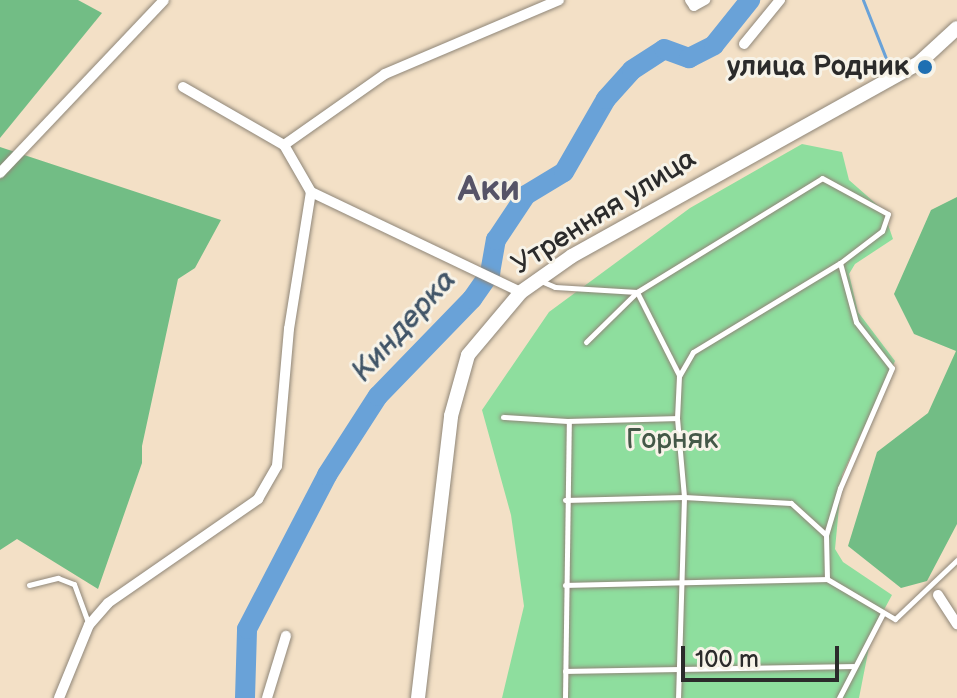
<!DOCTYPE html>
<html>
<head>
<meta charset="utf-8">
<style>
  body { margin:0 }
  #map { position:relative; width:957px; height:698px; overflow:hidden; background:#f3e0c6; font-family:"Balsamiq Sans",sans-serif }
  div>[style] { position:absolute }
  .green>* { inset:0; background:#8ede9e }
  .forest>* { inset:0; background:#72bd85 }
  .stream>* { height:3px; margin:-1.5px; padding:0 1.5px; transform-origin:1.5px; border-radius:1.5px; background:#69a2d8 }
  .river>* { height:20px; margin:-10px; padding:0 10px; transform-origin:10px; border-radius:10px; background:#69a2d8 }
  .roads { filter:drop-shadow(0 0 2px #8f8678) drop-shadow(0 0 2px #8f8678) }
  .lane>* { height:5px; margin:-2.5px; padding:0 2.5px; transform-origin:2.5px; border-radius:2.5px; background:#fff }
  .street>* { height:10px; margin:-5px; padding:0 5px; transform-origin:5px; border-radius:5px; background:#fff }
  .secondary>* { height:14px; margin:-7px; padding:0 7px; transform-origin:7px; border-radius:7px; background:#fff }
  .dots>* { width:22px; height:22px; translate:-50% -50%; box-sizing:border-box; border:4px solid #f7f3e8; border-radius:50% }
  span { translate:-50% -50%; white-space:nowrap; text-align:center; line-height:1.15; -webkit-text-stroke:6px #f7f3e8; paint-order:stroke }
  .poi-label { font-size:28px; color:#2b2b2b; font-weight:700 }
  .right { translate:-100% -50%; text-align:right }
  .street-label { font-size:28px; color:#2b2b2b }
  .park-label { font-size:28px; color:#445848 }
  .water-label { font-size:30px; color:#415568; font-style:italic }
  .district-label { font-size:36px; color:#565367; font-weight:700 }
  .scale { position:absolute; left:681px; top:646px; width:158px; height:36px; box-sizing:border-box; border:4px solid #2b2b2b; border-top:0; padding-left:10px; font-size:24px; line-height:28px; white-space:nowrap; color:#2b2b2b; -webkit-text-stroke:6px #f7f3e8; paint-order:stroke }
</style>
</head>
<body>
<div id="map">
  <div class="green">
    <i style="clip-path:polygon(802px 144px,842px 152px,849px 180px,883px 210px,893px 239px,855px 264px,849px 274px,858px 312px,895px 361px,842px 475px,835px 549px,843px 562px,892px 595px,872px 632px,859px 698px,502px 698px,524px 606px,511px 515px,482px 410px,549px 312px,690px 208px)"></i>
  </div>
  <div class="forest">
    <i style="clip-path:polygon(0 0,78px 0,102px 13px,0 138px)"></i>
    <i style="clip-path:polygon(0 147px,221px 220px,195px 268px,178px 279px,142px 446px,142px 463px,98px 589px,17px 539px,0 550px)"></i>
    <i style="clip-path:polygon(957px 197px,957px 524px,927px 581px,901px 588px,848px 546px,877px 452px,928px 413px,956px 351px,914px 334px,894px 294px,931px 210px)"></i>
  </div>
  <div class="stream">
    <i style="left:863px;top:0;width:66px;rotate:68.5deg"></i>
  </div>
  <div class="river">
    <i style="left:245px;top:698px;width:69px;rotate:-88.3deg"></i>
    <i style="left:247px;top:629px;width:174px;rotate:-62.5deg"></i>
    <i style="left:327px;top:475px;width:94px;rotate:-57.2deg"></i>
    <i style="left:378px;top:396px;width:135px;rotate:-45.9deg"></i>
    <i style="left:472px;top:299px;width:32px;rotate:-55deg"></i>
    <i style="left:490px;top:273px;width:34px;rotate:-80deg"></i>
    <i style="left:496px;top:240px;width:54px;rotate:-56.3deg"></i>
    <i style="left:526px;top:195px;width:44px;rotate:-31.2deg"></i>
    <i style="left:564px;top:172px;width:84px;rotate:-60.1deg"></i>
    <i style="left:606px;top:99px;width:39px;rotate:-48deg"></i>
    <i style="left:632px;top:70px;width:38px;rotate:-33deg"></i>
    <i style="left:664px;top:49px;width:27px;rotate:20deg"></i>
    <i style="left:689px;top:58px;width:28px;rotate:-27deg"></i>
    <i style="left:714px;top:45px;width:58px;rotate:-51.3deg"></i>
  </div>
  <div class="roads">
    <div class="lane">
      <i style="left:840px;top:263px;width:61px;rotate:74.8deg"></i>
      <i style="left:856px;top:322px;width:58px;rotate:52deg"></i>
      <i style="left:892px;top:368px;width:131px;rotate:113.4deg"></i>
      <i style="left:840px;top:488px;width:49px;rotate:106.6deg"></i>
      <i style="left:826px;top:535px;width:44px;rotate:88.7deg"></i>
      <i style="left:827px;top:579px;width:79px;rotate:30.5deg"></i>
      <i style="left:895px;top:619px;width:86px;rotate:-43.6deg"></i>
      <i style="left:541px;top:281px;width:15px;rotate:23deg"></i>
      <i style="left:555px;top:287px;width:82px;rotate:3.5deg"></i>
      <i style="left:637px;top:292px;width:217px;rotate:-31.6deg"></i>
      <i style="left:822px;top:178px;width:75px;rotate:28.6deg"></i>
      <i style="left:888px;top:214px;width:18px;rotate:109deg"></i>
      <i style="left:882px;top:231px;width:53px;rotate:142.7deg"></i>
      <i style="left:840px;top:263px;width:172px;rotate:148.8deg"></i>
      <i style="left:693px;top:352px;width:28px;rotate:120deg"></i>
      <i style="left:679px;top:376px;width:42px;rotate:92.7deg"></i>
      <i style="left:677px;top:418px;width:79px;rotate:84.9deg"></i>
      <i style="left:684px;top:497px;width:201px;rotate:91.7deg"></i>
      <i style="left:586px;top:342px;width:71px;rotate:-44.4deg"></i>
      <i style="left:637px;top:292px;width:93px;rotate:63.2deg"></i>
      <i style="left:503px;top:417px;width:66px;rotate:3.5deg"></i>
      <i style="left:565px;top:500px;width:119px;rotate:-1.4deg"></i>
      <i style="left:684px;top:497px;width:107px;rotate:3.2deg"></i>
      <i style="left:791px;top:503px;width:47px;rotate:42.4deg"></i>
      <i style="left:29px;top:585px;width:30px;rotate:-14deg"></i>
      <i style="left:58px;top:578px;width:17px;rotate:21deg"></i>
      <i style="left:74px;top:584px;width:44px;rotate:69.9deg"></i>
      <i style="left:565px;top:585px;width:262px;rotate:-1.3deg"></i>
      <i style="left:565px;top:671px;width:288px;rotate:-1deg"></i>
      <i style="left:565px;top:698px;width:277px;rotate:-89.2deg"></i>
      <i style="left:569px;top:421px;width:108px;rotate:-1.6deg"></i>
      <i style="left:839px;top:698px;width:96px;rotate:-62.6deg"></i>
    </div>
    <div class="street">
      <i style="left:690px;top:0;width:7px;rotate:56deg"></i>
      <i style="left:694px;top:6px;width:13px;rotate:-29deg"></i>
      <i style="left:744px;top:44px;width:57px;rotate:-50.7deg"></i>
      <i style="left:183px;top:87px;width:116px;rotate:29.9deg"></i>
      <i style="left:284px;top:145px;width:54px;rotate:60.1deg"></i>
      <i style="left:311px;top:192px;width:233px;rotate:25.5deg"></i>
      <i style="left:284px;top:145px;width:123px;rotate:-35.1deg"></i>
      <i style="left:385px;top:74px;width:189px;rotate:-23deg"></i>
      <i style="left:0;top:173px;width:238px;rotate:-46.5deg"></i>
      <i style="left:938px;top:595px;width:35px;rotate:57deg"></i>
      <i style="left:59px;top:698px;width:79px;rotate:-67.7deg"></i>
      <i style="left:89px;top:625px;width:29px;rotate:-49deg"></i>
      <i style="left:108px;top:603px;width:183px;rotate:-34.7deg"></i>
      <i style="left:258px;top:499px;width:38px;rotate:-60deg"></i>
      <i style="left:277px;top:466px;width:138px;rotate:-85deg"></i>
      <i style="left:289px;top:329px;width:139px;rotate:-80.9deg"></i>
      <i style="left:267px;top:698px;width:65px;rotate:-73deg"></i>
    </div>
    <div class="secondary">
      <i style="left:418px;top:698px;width:284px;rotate:-83.3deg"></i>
      <i style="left:451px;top:416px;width:63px;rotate:-74.4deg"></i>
      <i style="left:468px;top:355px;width:82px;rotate:-49.9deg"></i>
      <i style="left:521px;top:292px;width:62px;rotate:-35.2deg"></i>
      <i style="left:572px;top:256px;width:398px;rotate:-29.1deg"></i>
      <i style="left:920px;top:62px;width:50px;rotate:-42.6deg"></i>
    </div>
  </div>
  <div class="dots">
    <i style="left:925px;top:67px;background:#1f6fb2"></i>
  </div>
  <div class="poi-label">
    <span class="right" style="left:909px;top:67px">улица Родник</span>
  </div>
  <div class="street-label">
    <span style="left:604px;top:212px;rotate:-32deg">Утренняя улица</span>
  </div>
  <div class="park-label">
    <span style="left:672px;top:440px">Горняк</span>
  </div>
  <div class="water-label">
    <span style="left:404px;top:326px;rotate:-48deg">Киндерка</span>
  </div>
  <div class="district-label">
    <span style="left:489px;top:190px">Аки</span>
  </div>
  <div class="scale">100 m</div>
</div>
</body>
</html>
